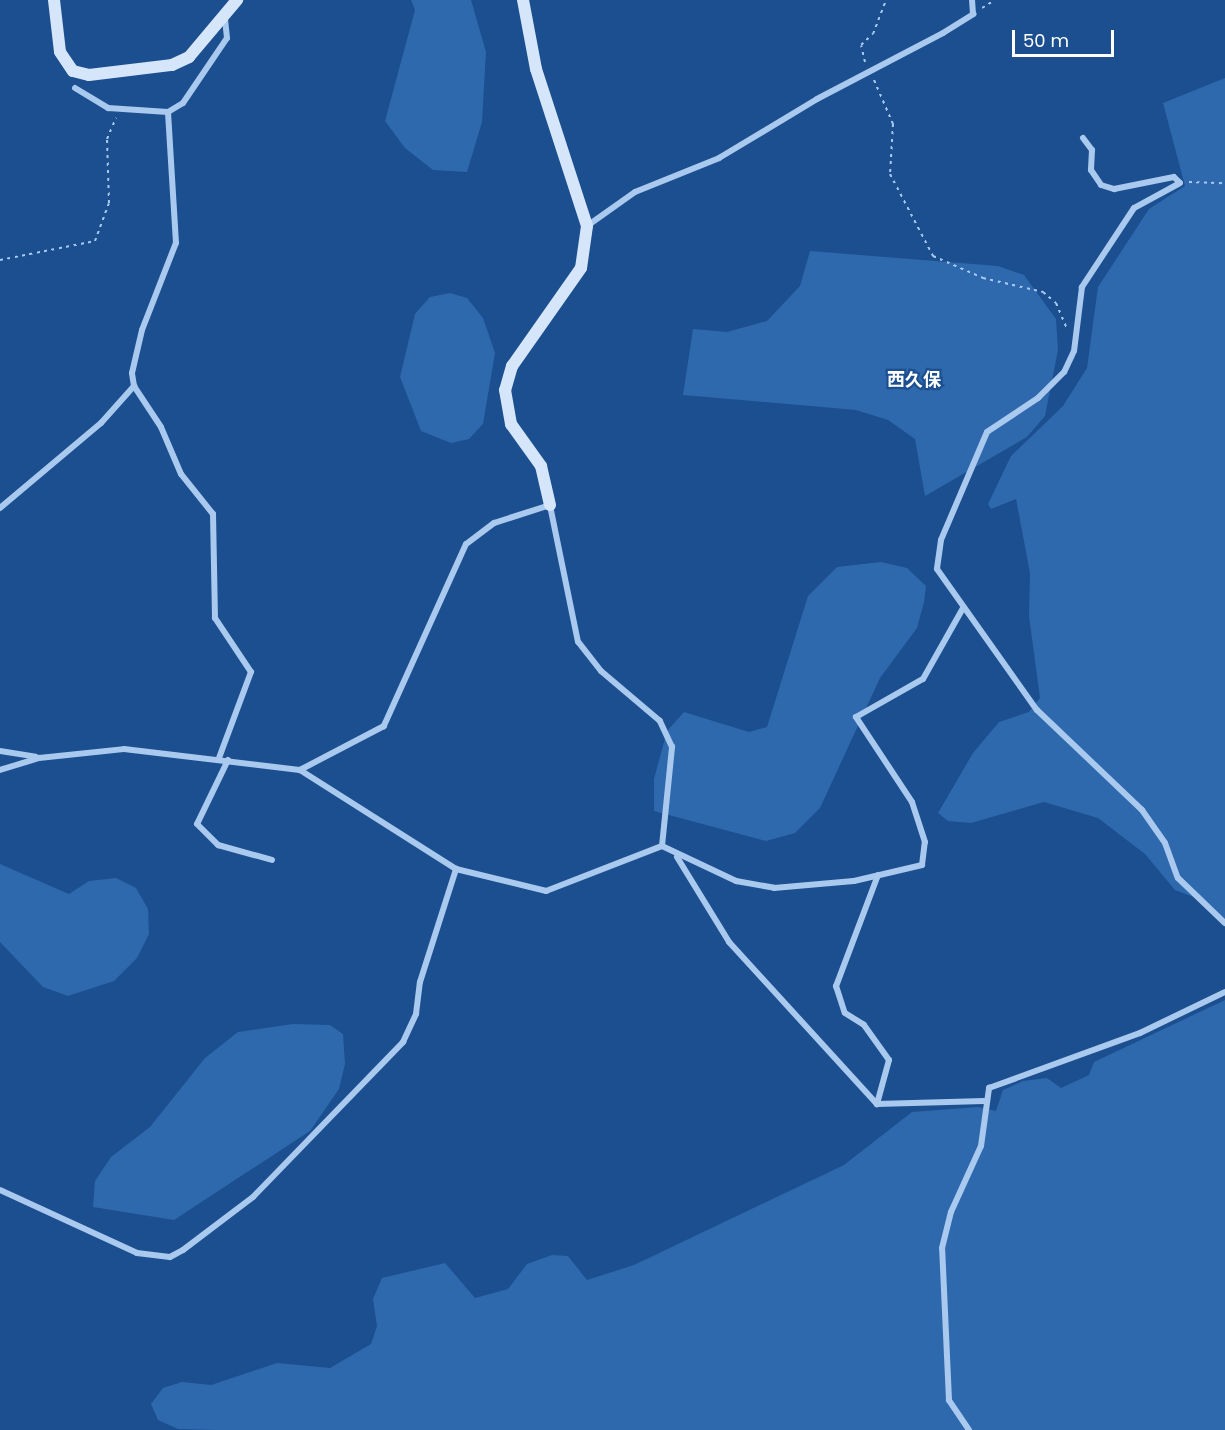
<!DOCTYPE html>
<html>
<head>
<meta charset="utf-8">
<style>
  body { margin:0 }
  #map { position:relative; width:1225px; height:1430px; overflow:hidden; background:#1b4f8f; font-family:Poppins,"Noto Sans JP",sans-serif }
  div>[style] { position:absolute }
  .green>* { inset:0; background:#2e69ad }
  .path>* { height:2px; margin-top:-1px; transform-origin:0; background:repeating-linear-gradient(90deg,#a9c9ee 0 3px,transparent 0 7.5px) }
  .street>* { height:6px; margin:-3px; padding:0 3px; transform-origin:3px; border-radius:3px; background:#a9c9ee }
  .secondary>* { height:12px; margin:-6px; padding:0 6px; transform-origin:6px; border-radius:6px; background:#d6e6fa }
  span { translate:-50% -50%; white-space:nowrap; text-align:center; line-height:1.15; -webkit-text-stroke:4.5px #1b4f8f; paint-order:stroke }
  .neighbourhood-label { font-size:18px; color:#fff; font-weight:700 }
  .scale { position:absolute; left:1012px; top:30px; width:102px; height:27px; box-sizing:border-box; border:3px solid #fff; border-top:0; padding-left:8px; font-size:18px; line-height:21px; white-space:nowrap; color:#fff; -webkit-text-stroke:4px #1b4f8f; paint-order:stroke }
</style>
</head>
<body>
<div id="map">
  <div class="green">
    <i style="clip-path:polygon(411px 0,471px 0,486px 52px,482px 122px,467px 172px,433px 170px,405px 148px,385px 121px,415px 10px)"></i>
    <i style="clip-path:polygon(1225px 78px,1225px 926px,1204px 901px,1175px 890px,1145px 854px,1098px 818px,1044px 802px,971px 823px,948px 821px,938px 813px,973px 753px,999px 722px,1029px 712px,1040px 698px,1029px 616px,1030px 573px,1016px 499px,991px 509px,988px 504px,1011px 456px,1063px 406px,1087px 368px,1098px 287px,1149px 209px,1185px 186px,1163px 103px)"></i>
    <i style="clip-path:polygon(810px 251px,998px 266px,1024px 275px,1056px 319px,1058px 350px,1045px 416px,1027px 437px,925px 496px,915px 439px,888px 420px,856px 410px,683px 395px,693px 329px,727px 332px,767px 321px,800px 286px)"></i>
    <i style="clip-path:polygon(450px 293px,467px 298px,483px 318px,495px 353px,483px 424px,469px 439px,451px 443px,421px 431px,400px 377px,415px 314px,430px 297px)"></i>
    <i style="clip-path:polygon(881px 562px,907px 568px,926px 586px,924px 602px,917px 628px,880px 678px,820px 808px,795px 833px,766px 841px,654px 811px,654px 779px,667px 731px,684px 712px,749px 732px,767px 727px,808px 596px,837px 567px)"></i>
    <i style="clip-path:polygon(0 864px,69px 894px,89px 881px,116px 878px,136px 888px,148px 909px,149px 934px,137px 958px,114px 981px,68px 996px,43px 987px,0 942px)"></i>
    <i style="clip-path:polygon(1225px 1000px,1225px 1430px,218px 1430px,178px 1429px,158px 1420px,151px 1404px,163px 1388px,182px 1382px,211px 1385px,277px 1363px,330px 1368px,371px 1344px,377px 1326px,373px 1299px,382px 1278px,445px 1263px,475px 1298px,508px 1289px,527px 1264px,552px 1255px,568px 1256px,587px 1280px,634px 1265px,844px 1165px,912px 1112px,978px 1107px,996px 1111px,1003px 1090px,1023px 1081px,1047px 1078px,1061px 1088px,1089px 1075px,1094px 1062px)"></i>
    <i style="clip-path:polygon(293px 1024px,330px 1025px,343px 1034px,345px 1064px,339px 1089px,310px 1131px,174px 1220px,93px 1207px,95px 1181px,111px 1157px,150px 1127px,205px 1058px,238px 1032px)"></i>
  </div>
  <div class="path">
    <i style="left:982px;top:8px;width:15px;rotate:-32deg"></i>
    <i style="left:865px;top:62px;width:17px;rotate:-103deg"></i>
    <i style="left:861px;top:45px;width:16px;rotate:-43deg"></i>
    <i style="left:873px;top:34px;width:36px;rotate:-69deg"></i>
    <i style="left:874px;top:80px;width:48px;rotate:66.6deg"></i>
    <i style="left:893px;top:124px;width:50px;rotate:93.4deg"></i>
    <i style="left:890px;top:174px;width:93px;rotate:62.3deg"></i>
    <i style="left:933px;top:256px;width:55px;rotate:23.7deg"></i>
    <i style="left:983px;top:278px;width:62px;rotate:13.1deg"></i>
    <i style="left:1043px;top:292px;width:17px;rotate:40deg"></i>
    <i style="left:1056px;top:303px;width:26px;rotate:67deg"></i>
    <i style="left:1189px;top:182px;width:36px;rotate:2deg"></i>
    <i style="left:0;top:260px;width:97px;rotate:-11.3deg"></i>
    <i style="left:95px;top:241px;width:40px;rotate:-69.8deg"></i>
    <i style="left:109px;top:203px;width:64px;rotate:-91.8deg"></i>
    <i style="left:107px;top:139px;width:23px;rotate:-67deg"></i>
  </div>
  <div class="street">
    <i style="left:75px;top:88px;width:39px;rotate:31deg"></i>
    <i style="left:108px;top:108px;width:60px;rotate:3.8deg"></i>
    <i style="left:1083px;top:138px;width:15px;rotate:53deg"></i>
    <i style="left:1092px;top:150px;width:20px;rotate:93deg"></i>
    <i style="left:1091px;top:170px;width:18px;rotate:56deg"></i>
    <i style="left:1101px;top:185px;width:14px;rotate:17deg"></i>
    <i style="left:1114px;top:189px;width:61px;rotate:-11.3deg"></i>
    <i style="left:1174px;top:177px;width:8px;rotate:45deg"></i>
    <i style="left:1180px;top:183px;width:52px;rotate:151.5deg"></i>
    <i style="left:1134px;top:208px;width:95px;rotate:123.4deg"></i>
    <i style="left:1082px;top:287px;width:64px;rotate:97.1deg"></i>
    <i style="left:1074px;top:351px;width:23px;rotate:115deg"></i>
    <i style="left:1064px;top:372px;width:37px;rotate:135deg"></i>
    <i style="left:1038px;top:398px;width:61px;rotate:146.3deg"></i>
    <i style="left:987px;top:432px;width:117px;rotate:113.1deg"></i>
    <i style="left:941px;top:540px;width:29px;rotate:98deg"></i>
    <i style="left:937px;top:569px;width:173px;rotate:54.7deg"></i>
    <i style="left:1037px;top:710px;width:145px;rotate:43.6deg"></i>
    <i style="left:1142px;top:810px;width:40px;rotate:55.1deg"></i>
    <i style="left:1165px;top:843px;width:37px;rotate:70deg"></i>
    <i style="left:1178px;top:878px;width:65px;rotate:43.8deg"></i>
    <i style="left:587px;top:226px;width:59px;rotate:-35.3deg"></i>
    <i style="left:635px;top:192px;width:91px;rotate:-22deg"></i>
    <i style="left:719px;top:158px;width:114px;rotate:-31deg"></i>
    <i style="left:817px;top:99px;width:142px;rotate:-27.6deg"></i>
    <i style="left:943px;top:33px;width:36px;rotate:-32deg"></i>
    <i style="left:973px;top:14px;width:14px;rotate:-94deg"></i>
    <i style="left:0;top:508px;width:132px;rotate:-40.1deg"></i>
    <i style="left:101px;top:423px;width:50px;rotate:-48.3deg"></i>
    <i style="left:0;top:751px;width:36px;rotate:9deg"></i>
    <i style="left:219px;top:758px;width:92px;rotate:-69.6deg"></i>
    <i style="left:251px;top:672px;width:65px;rotate:-123.7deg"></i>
    <i style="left:215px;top:618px;width:104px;rotate:-91.1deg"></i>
    <i style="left:213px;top:514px;width:51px;rotate:-128.7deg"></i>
    <i style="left:181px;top:474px;width:51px;rotate:-113.1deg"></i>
    <i style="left:161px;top:427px;width:49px;rotate:-123.4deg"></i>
    <i style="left:134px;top:386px;width:13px;rotate:-99deg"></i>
    <i style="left:132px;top:373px;width:44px;rotate:-76.9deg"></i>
    <i style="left:142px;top:330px;width:93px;rotate:-68.7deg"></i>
    <i style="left:176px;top:243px;width:131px;rotate:-93.5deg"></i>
    <i style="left:168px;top:112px;width:17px;rotate:-31deg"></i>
    <i style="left:183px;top:103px;width:78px;rotate:-55.9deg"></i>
    <i style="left:227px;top:38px;width:20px;rotate:-96deg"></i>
    <i style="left:228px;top:760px;width:71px;rotate:115.8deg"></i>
    <i style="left:197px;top:824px;width:30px;rotate:45deg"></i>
    <i style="left:218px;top:845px;width:56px;rotate:15.5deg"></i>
    <i style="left:0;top:770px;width:41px;rotate:-17.1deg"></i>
    <i style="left:39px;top:758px;width:85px;rotate:-6deg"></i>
    <i style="left:124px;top:749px;width:177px;rotate:6.8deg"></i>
    <i style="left:300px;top:770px;width:185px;rotate:32.4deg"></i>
    <i style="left:456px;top:869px;width:93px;rotate:13.7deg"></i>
    <i style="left:546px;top:891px;width:124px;rotate:-21.2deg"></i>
    <i style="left:662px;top:846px;width:100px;rotate:-84.2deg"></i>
    <i style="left:672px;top:747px;width:29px;rotate:-115deg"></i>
    <i style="left:660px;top:721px;width:77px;rotate:-139.7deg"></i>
    <i style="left:601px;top:671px;width:37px;rotate:-128deg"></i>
    <i style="left:578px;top:642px;width:140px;rotate:-101.6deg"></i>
    <i style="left:550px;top:505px;width:59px;rotate:162.2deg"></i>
    <i style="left:494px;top:523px;width:35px;rotate:143deg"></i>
    <i style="left:466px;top:544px;width:200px;rotate:114.3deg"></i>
    <i style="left:384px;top:726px;width:95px;rotate:152.4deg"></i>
    <i style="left:662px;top:846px;width:82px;rotate:25.3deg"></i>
    <i style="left:736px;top:881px;width:39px;rotate:10deg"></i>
    <i style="left:774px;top:888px;width:80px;rotate:-5deg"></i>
    <i style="left:854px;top:881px;width:70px;rotate:-13.2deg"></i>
    <i style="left:922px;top:865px;width:23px;rotate:-83deg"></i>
    <i style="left:925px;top:842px;width:42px;rotate:-108deg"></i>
    <i style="left:912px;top:802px;width:102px;rotate:-123.4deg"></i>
    <i style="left:856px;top:717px;width:77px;rotate:-29.6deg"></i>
    <i style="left:923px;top:679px;width:81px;rotate:-60.6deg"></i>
    <i style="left:677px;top:857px;width:100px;rotate:58.5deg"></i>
    <i style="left:729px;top:942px;width:219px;rotate:47.6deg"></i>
    <i style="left:878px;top:875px;width:119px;rotate:110.7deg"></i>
    <i style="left:836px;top:986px;width:28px;rotate:72deg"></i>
    <i style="left:845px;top:1013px;width:22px;rotate:32deg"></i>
    <i style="left:864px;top:1025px;width:43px;rotate:54.5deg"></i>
    <i style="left:889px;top:1060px;width:46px;rotate:105.3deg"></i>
    <i style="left:877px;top:1104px;width:107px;rotate:-1.6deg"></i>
    <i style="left:0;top:1190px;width:151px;rotate:24.7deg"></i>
    <i style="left:137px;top:1253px;width:33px;rotate:7deg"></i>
    <i style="left:170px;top:1257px;width:15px;rotate:-28deg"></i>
    <i style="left:183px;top:1250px;width:88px;rotate:-37.1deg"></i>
    <i style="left:253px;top:1197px;width:216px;rotate:-45.9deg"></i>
    <i style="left:403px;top:1042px;width:31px;rotate:-65deg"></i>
    <i style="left:416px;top:1014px;width:32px;rotate:-83deg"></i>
    <i style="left:420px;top:982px;width:119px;rotate:-72.3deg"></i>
    <i style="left:969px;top:1430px;width:36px;rotate:-124deg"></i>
    <i style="left:949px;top:1400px;width:152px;rotate:-92.6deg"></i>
    <i style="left:942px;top:1248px;width:37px;rotate:-76deg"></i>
    <i style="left:951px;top:1212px;width:72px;rotate:-65.6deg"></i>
    <i style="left:981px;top:1146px;width:59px;rotate:-82.1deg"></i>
    <i style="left:989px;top:1088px;width:161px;rotate:-20deg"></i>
    <i style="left:1140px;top:1033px;width:94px;rotate:-25.8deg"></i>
  </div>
  <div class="secondary">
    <i style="left:54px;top:0;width:52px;rotate:83.4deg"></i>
    <i style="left:60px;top:52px;width:23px;rotate:56deg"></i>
    <i style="left:73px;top:71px;width:16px;rotate:14deg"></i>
    <i style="left:89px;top:75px;width:84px;rotate:-6.9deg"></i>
    <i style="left:172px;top:65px;width:19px;rotate:-25deg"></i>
    <i style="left:189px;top:57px;width:75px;rotate:-49.9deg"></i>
    <i style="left:523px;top:0;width:70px;rotate:79.3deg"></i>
    <i style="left:536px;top:69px;width:165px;rotate:72deg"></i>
    <i style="left:587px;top:226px;width:42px;rotate:98.1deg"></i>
    <i style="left:581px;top:268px;width:120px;rotate:125.1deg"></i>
    <i style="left:512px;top:366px;width:25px;rotate:106deg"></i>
    <i style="left:505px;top:390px;width:35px;rotate:80deg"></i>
    <i style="left:511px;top:424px;width:52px;rotate:54.5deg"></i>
    <i style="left:541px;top:466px;width:40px;rotate:77deg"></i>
  </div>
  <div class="neighbourhood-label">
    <span style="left:914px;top:380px">西久保</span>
  </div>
  <div class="scale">50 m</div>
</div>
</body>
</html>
